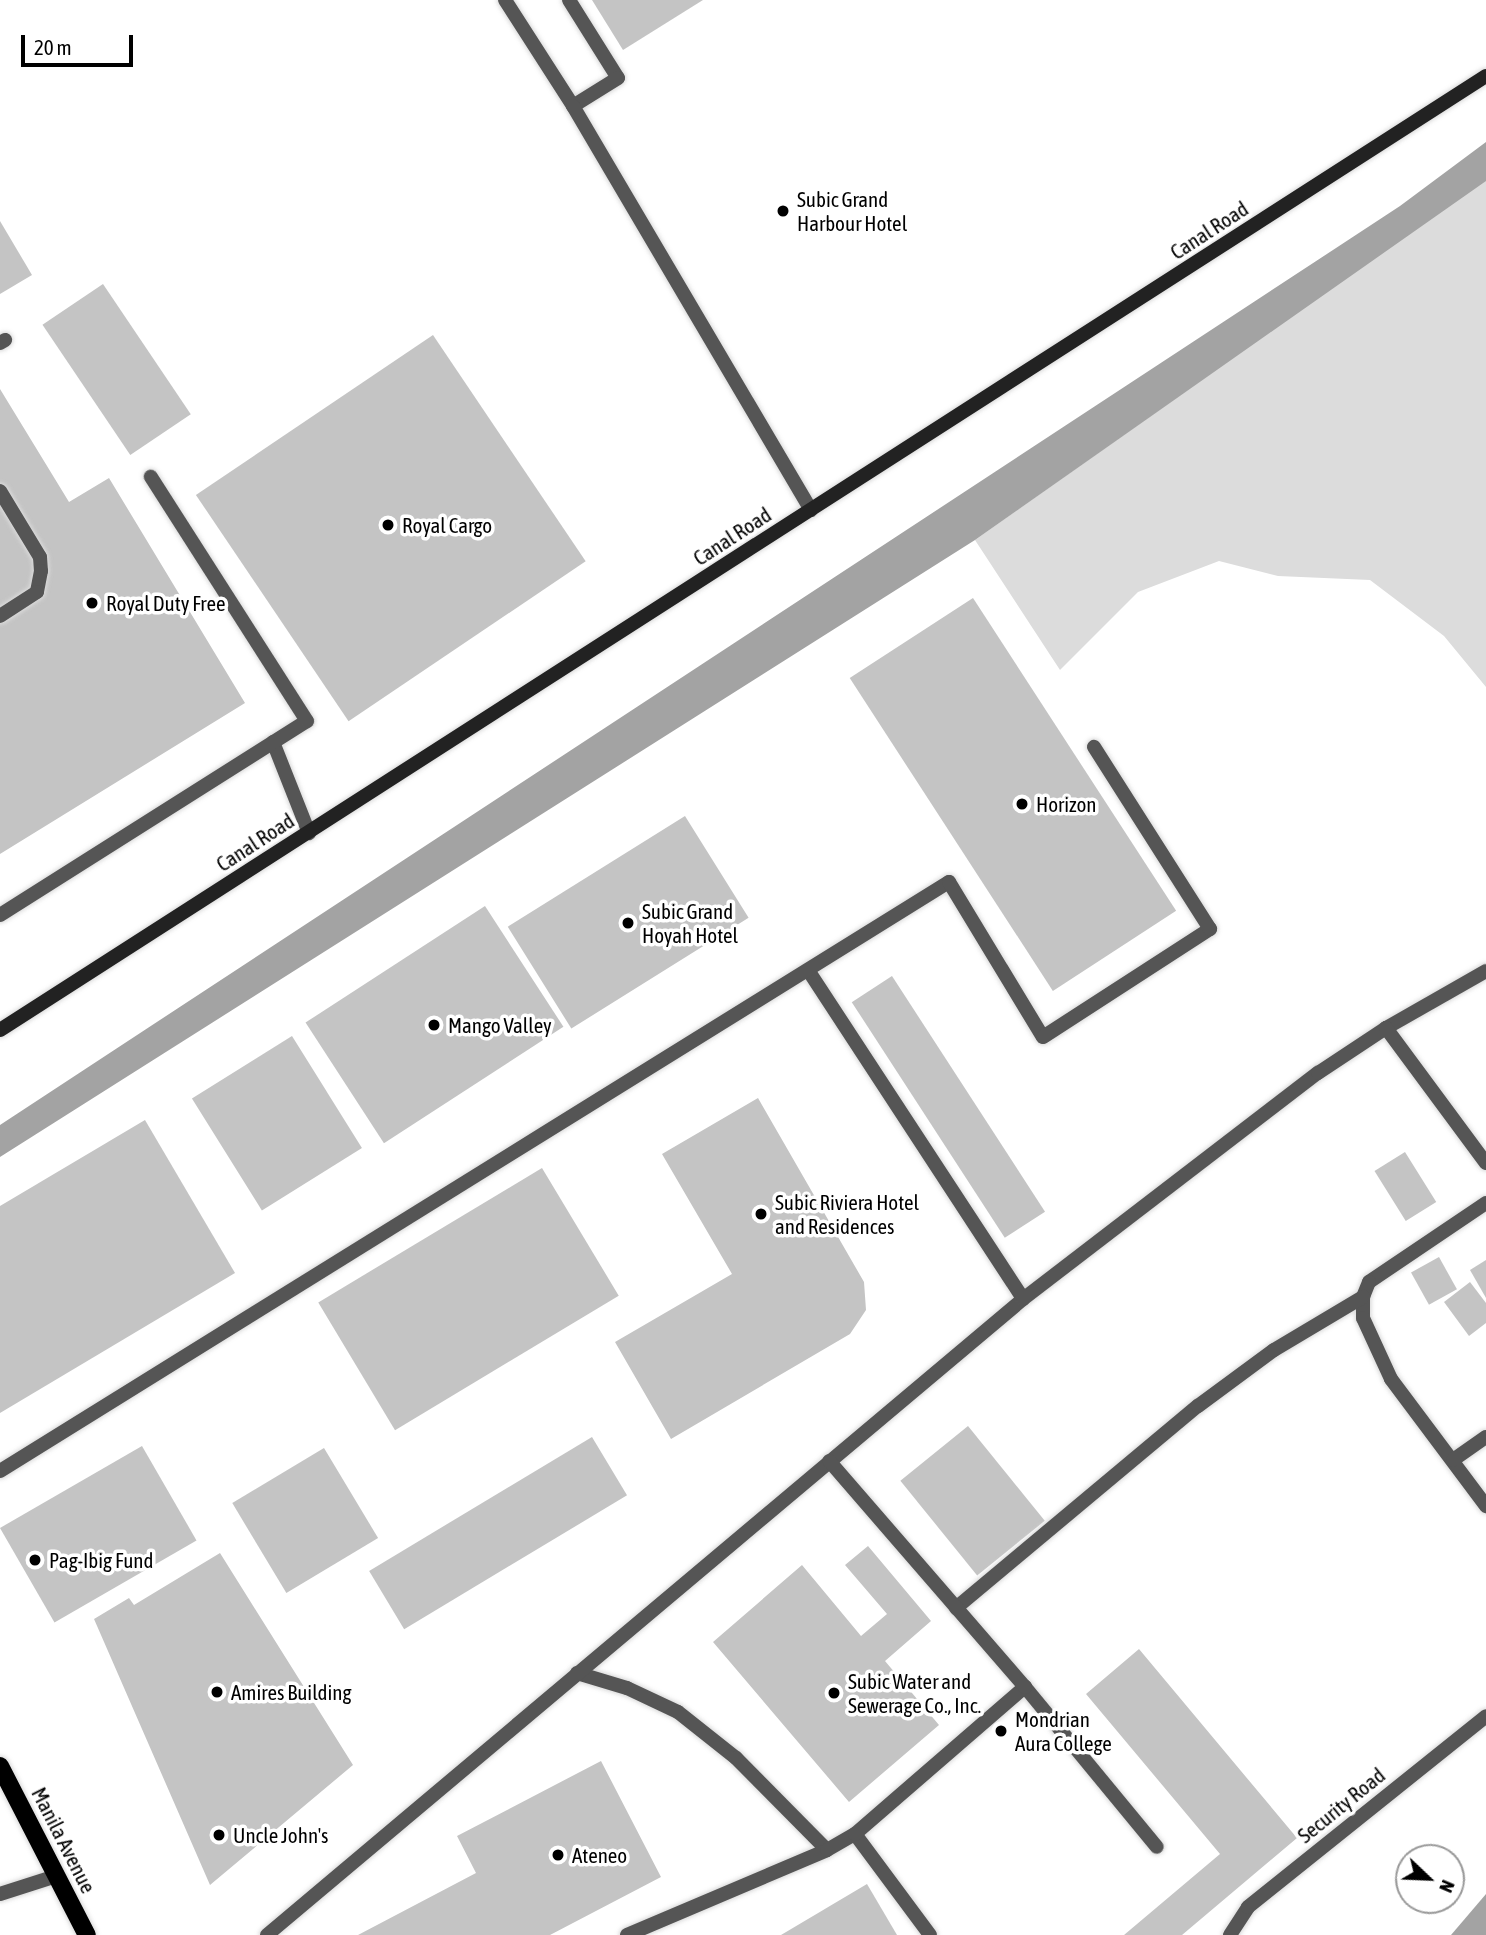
<!DOCTYPE html>
<html>
<head>
<meta charset="utf-8">
<style>
  body { margin:0 }
  #map { position:relative; width:1486px; height:1935px; overflow:hidden; background:#fff; font-family:"Asap Condensed",sans-serif }
  div>[style] { position:absolute }
  .green>* { inset:0; background:#dcdcdc }
  .water>* { inset:0; background:#a3a3a3 }
  .building>* { inset:0; background:#c4c4c4; transform-origin:0 0 }
  .roads { filter:drop-shadow(0 0 2px #dbdbdb) drop-shadow(0 0 2px #dbdbdb) }
  .service>* { height:14px; margin:-7px; padding:0 7px; transform-origin:7px; border-radius:7px; background:#555 }
  .minor>* { height:14px; margin:-7px; padding:0 7px; transform-origin:7px; border-radius:7px; background:#555 }
  .secondary>* { height:14px; margin:-7px; padding:0 7px; transform-origin:7px; border-radius:7px; background:#222 }
  .primary>* { height:18px; margin:-9px; padding:0 9px; transform-origin:9px; border-radius:9px; background:#000 }
  .dots>* { width:19px; height:19px; translate:-50% -50%; box-sizing:border-box; border:4px solid #fff; border-radius:50% }
  span { translate:-50% -50%; white-space:nowrap; text-align:center; line-height:1.15; -webkit-text-stroke:7px #fff; paint-order:stroke }
  .poi-label { font-size:21px; color:#000 }
  .left { translate:0 -50%; text-align:left }
  .street-label { font-size:21px; color:#000 }
  .north { position:absolute; left:1395px; top:1844px; width:70px; height:70px; box-sizing:border-box; background:#fff; border:2px solid #999; border-radius:50%; rotate:113deg; font-size:19px; font-weight:700; line-height:28px; text-align:center; color:#000 }
  .north::after { content:''; display:block; margin:auto; width:24px; height:32px; background:#000; clip-path:polygon(50% 0,100% 100%,50% 72%,0 100%) }
  .scale { position:absolute; left:21px; top:35px; width:112px; height:32px; box-sizing:border-box; border:4px solid #000; border-top:0; padding-left:9px; font-size:21px; line-height:24px; white-space:nowrap; color:#000; -webkit-text-stroke:5px #fff; paint-order:stroke }
</style>
</head>
<body>
<div id="map">
  <div class="green">
    <i style="clip-path:polygon(1486px 179px,1486px 687px,1444px 636px,1370px 580px,1278px 576px,1219px 561px,1138px 592px,1060px 670px,975px 540px)"></i>
  </div>
  <div class="water">
    <i style="clip-path:polygon(1486px 142px,1486px 181px,975px 540px,0 1157px,0 1125px,1400px 206px)"></i>
    <i style="clip-path:polygon(1486px 1894px,1486px 1935px,1451px 1935px)"></i>
  </div>
  <div class="building">
    <i style="clip-path:polygon(592px 0,703px 0,623px 50px)"></i>
    <i style="clip-path:polygon(0 221px,32px 275px,0 294px)"></i>
    <i style="left:103px;top:284px;width:157px;height:73px;rotate:56deg"></i>
    <i style="left:433px;top:335px;width:273px;height:286px;rotate:56deg"></i>
    <i style="clip-path:polygon(0 389px,69px 502px,109px 478px,245px 703px,0 854px)"></i>
    <i style="left:973px;top:598px;width:373px;height:147px;rotate:57deg"></i>
    <i style="left:685px;top:816px;width:120px;height:209px;rotate:58deg"></i>
    <i style="left:485px;top:906px;width:144px;height:214px;rotate:57deg"></i>
    <i style="left:892px;top:976px;width:281px;height:48px;rotate:57deg"></i>
    <i style="left:292px;top:1036px;width:132px;height:118px;rotate:58deg"></i>
    <i style="clip-path:polygon(758px 1098px,864px 1282px,866px 1310px,850px 1334px,671px 1439px,615px 1342px,732px 1274px,662px 1154px)"></i>
    <i style="clip-path:polygon(145px 1120px,235px 1273px,0 1413px,0 1206px)"></i>
    <i style="left:1405px;top:1152px;width:59px;height:36px;rotate:58deg"></i>
    <i style="left:542px;top:1168px;width:149px;height:261px;rotate:59deg"></i>
    <i style="left:1439px;top:1257px;width:37px;height:32px;rotate:61deg"></i>
    <i style="clip-path:polygon(1486px 1260px,1486px 1298px,1470px 1270px)"></i>
    <i style="clip-path:polygon(1470px 1282px,1486px 1303px,1486px 1323px,1469px 1336px,1444px 1302px)"></i>
    <i style="left:968px;top:1426px;width:122px;height:87px;rotate:51deg"></i>
    <i style="left:592px;top:1437px;width:68px;height:260px;rotate:59deg"></i>
    <i style="left:142px;top:1446px;width:109px;height:164px;rotate:60deg"></i>
    <i style="left:324px;top:1448px;width:105px;height:107px;rotate:59deg"></i>
    <i style="clip-path:polygon(868px 1546px,931px 1621px,885px 1661px,939px 1725px,849px 1802px,713px 1642px,802px 1565px,861px 1636px,887px 1614px,845px 1565px)"></i>
    <i style="clip-path:polygon(220px 1553px,353px 1765px,210px 1885px,94px 1619px,129px 1598px,134px 1605px)"></i>
    <i style="clip-path:polygon(1139px 1649px,1297px 1838px,1182px 1935px,1124px 1935px,1220px 1854px,1086px 1694px)"></i>
    <i style="clip-path:polygon(601px 1761px,661px 1877px,550px 1935px,358px 1935px,476px 1873px,457px 1836px)"></i>
    <i style="clip-path:polygon(867px 1884px,897px 1935px,781px 1935px)"></i>
  </div>
  <div class="roads">
    <div class="service">
      <i style="left:569px;top:0;width:92px;rotate:57.9deg"></i>
      <i style="left:618px;top:78px;width:53px;rotate:148.1deg"></i>
      <i style="left:0;top:343px;width:6px;rotate:-31deg"></i>
      <i style="left:0;top:491px;width:77px;rotate:58.8deg"></i>
      <i style="left:40px;top:557px;width:14px;rotate:86deg"></i>
      <i style="left:41px;top:571px;width:21px;rotate:101deg"></i>
      <i style="left:37px;top:592px;width:44px;rotate:147deg"></i>
      <i style="left:273px;top:742px;width:98px;rotate:68.4deg"></i>
      <i style="left:0;top:915px;width:363px;rotate:-32.3deg"></i>
      <i style="left:307px;top:721px;width:290px;rotate:-122.6deg"></i>
      <i style="left:808px;top:970px;width:393px;rotate:56.8deg"></i>
      <i style="left:1386px;top:1028px;width:115px;rotate:-29.7deg"></i>
      <i style="left:1486px;top:1203px;width:141px;rotate:146deg"></i>
      <i style="left:1369px;top:1282px;width:16px;rotate:112deg"></i>
      <i style="left:1363px;top:1297px;width:21px;rotate:90deg"></i>
      <i style="left:1363px;top:1318px;width:67px;rotate:65.3deg"></i>
      <i style="left:1391px;top:1379px;width:159px;rotate:53.2deg"></i>
      <i style="left:1453px;top:1460px;width:40px;rotate:-34.9deg"></i>
      <i style="left:0;top:1471px;width:1117px;rotate:-31.83deg"></i>
      <i style="left:949px;top:882px;width:181px;rotate:58.8deg"></i>
      <i style="left:1043px;top:1037px;width:199px;rotate:-32.9deg"></i>
      <i style="left:1210px;top:929px;width:216px;rotate:-122.5deg"></i>
      <i style="left:956px;top:1608px;width:315px;rotate:-39.9deg"></i>
      <i style="left:1198px;top:1406px;width:94px;rotate:-36.4deg"></i>
      <i style="left:1274px;top:1350px;width:104px;rotate:-30.8deg"></i>
      <i style="left:577px;top:1673px;width:52px;rotate:16.7deg"></i>
      <i style="left:627px;top:1688px;width:56px;rotate:25.2deg"></i>
      <i style="left:678px;top:1712px;width:74px;rotate:38.4deg"></i>
      <i style="left:736px;top:1758px;width:129px;rotate:45.3deg"></i>
      <i style="left:1025px;top:1687px;width:207px;rotate:50.5deg"></i>
      <i style="left:855px;top:1834px;width:126px;rotate:53.4deg"></i>
      <i style="left:0;top:1894px;width:59px;rotate:-17.8deg"></i>
      <i style="left:267px;top:1935px;width:988px;rotate:-40.07deg"></i>
      <i style="left:1023px;top:1299px;width:372px;rotate:-37.5deg"></i>
      <i style="left:1318px;top:1073px;width:82px;rotate:-33.5deg"></i>
      <i style="left:1386px;top:1028px;width:168px;rotate:53.5deg"></i>
      <i style="left:627px;top:1935px;width:217px;rotate:-23deg"></i>
      <i style="left:827px;top:1850px;width:32px;rotate:-30deg"></i>
      <i style="left:855px;top:1834px;width:225px;rotate:-40.9deg"></i>
      <i style="left:1025px;top:1687px;width:299px;rotate:-130.9deg"></i>
      <i style="left:1230px;top:1935px;width:33px;rotate:-57deg"></i>
      <i style="left:1248px;top:1907px;width:305px;rotate:-38.7deg"></i>
    </div>
    <div class="minor">
      <i style="left:505px;top:0;width:126px;rotate:57.3deg"></i>
      <i style="left:573px;top:106px;width:469px;rotate:59.5deg"></i>
    </div>
    <div class="secondary">
      <i style="left:0;top:1030px;width:1766px;rotate:-32.7deg"></i>
    </div>
    <div class="primary">
      <i style="left:0;top:1766px;width:190px;rotate:62.8deg"></i>
    </div>
  </div>
  <div class="dots">
    <i style="left:783px;top:211px;background:#000"></i>
    <i style="left:388px;top:525px;background:#000"></i>
    <i style="left:92px;top:603px;background:#000"></i>
    <i style="left:1022px;top:804px;background:#000"></i>
    <i style="left:628px;top:923px;background:#000"></i>
    <i style="left:434px;top:1025px;background:#000"></i>
    <i style="left:761px;top:1214px;background:#000"></i>
    <i style="left:35px;top:1560px;background:#000"></i>
    <i style="left:217px;top:1692px;background:#000"></i>
    <i style="left:834px;top:1693px;background:#000"></i>
    <i style="left:1001px;top:1731px;background:#000"></i>
    <i style="left:219px;top:1835px;background:#000"></i>
    <i style="left:558px;top:1855px;background:#000"></i>
  </div>
  <div class="poi-label">
    <span class="left" style="left:797px;top:211px">Subic Grand<br>Harbour Hotel</span>
    <span class="left" style="left:402px;top:525px">Royal Cargo</span>
    <span class="left" style="left:106px;top:603px">Royal Duty Free</span>
    <span class="left" style="left:1036px;top:804px">Horizon</span>
    <span class="left" style="left:642px;top:923px">Subic Grand<br>Hoyah Hotel</span>
    <span class="left" style="left:448px;top:1025px">Mango Valley</span>
    <span class="left" style="left:775px;top:1214px">Subic Riviera Hotel<br>and Residences</span>
    <span class="left" style="left:49px;top:1560px">Pag-Ibig Fund</span>
    <span class="left" style="left:848px;top:1693px">Subic Water and<br>Sewerage Co., Inc.</span>
    <span class="left" style="left:231px;top:1692px">Amires Building</span>
    <span class="left" style="left:1015px;top:1731px">Mondrian<br>Aura College</span>
    <span class="left" style="left:233px;top:1835px">Uncle John's</span>
    <span class="left" style="left:572px;top:1855px">Ateneo</span>
  </div>
  <div class="street-label">
    <span style="left:1209px;top:230px;rotate:-33deg">Canal Road</span>
    <span style="left:732px;top:536px;rotate:-33deg">Canal Road</span>
    <span style="left:255px;top:842px;rotate:-33deg">Canal Road</span>
    <span style="left:1341px;top:1805px;rotate:-39deg">Security Road</span>
    <span style="left:64px;top:1840px;rotate:63deg">Manila Avenue</span>
  </div>
  <div class="north">N</div>
  <div class="scale">20 m</div>
</div>
</body>
</html>
